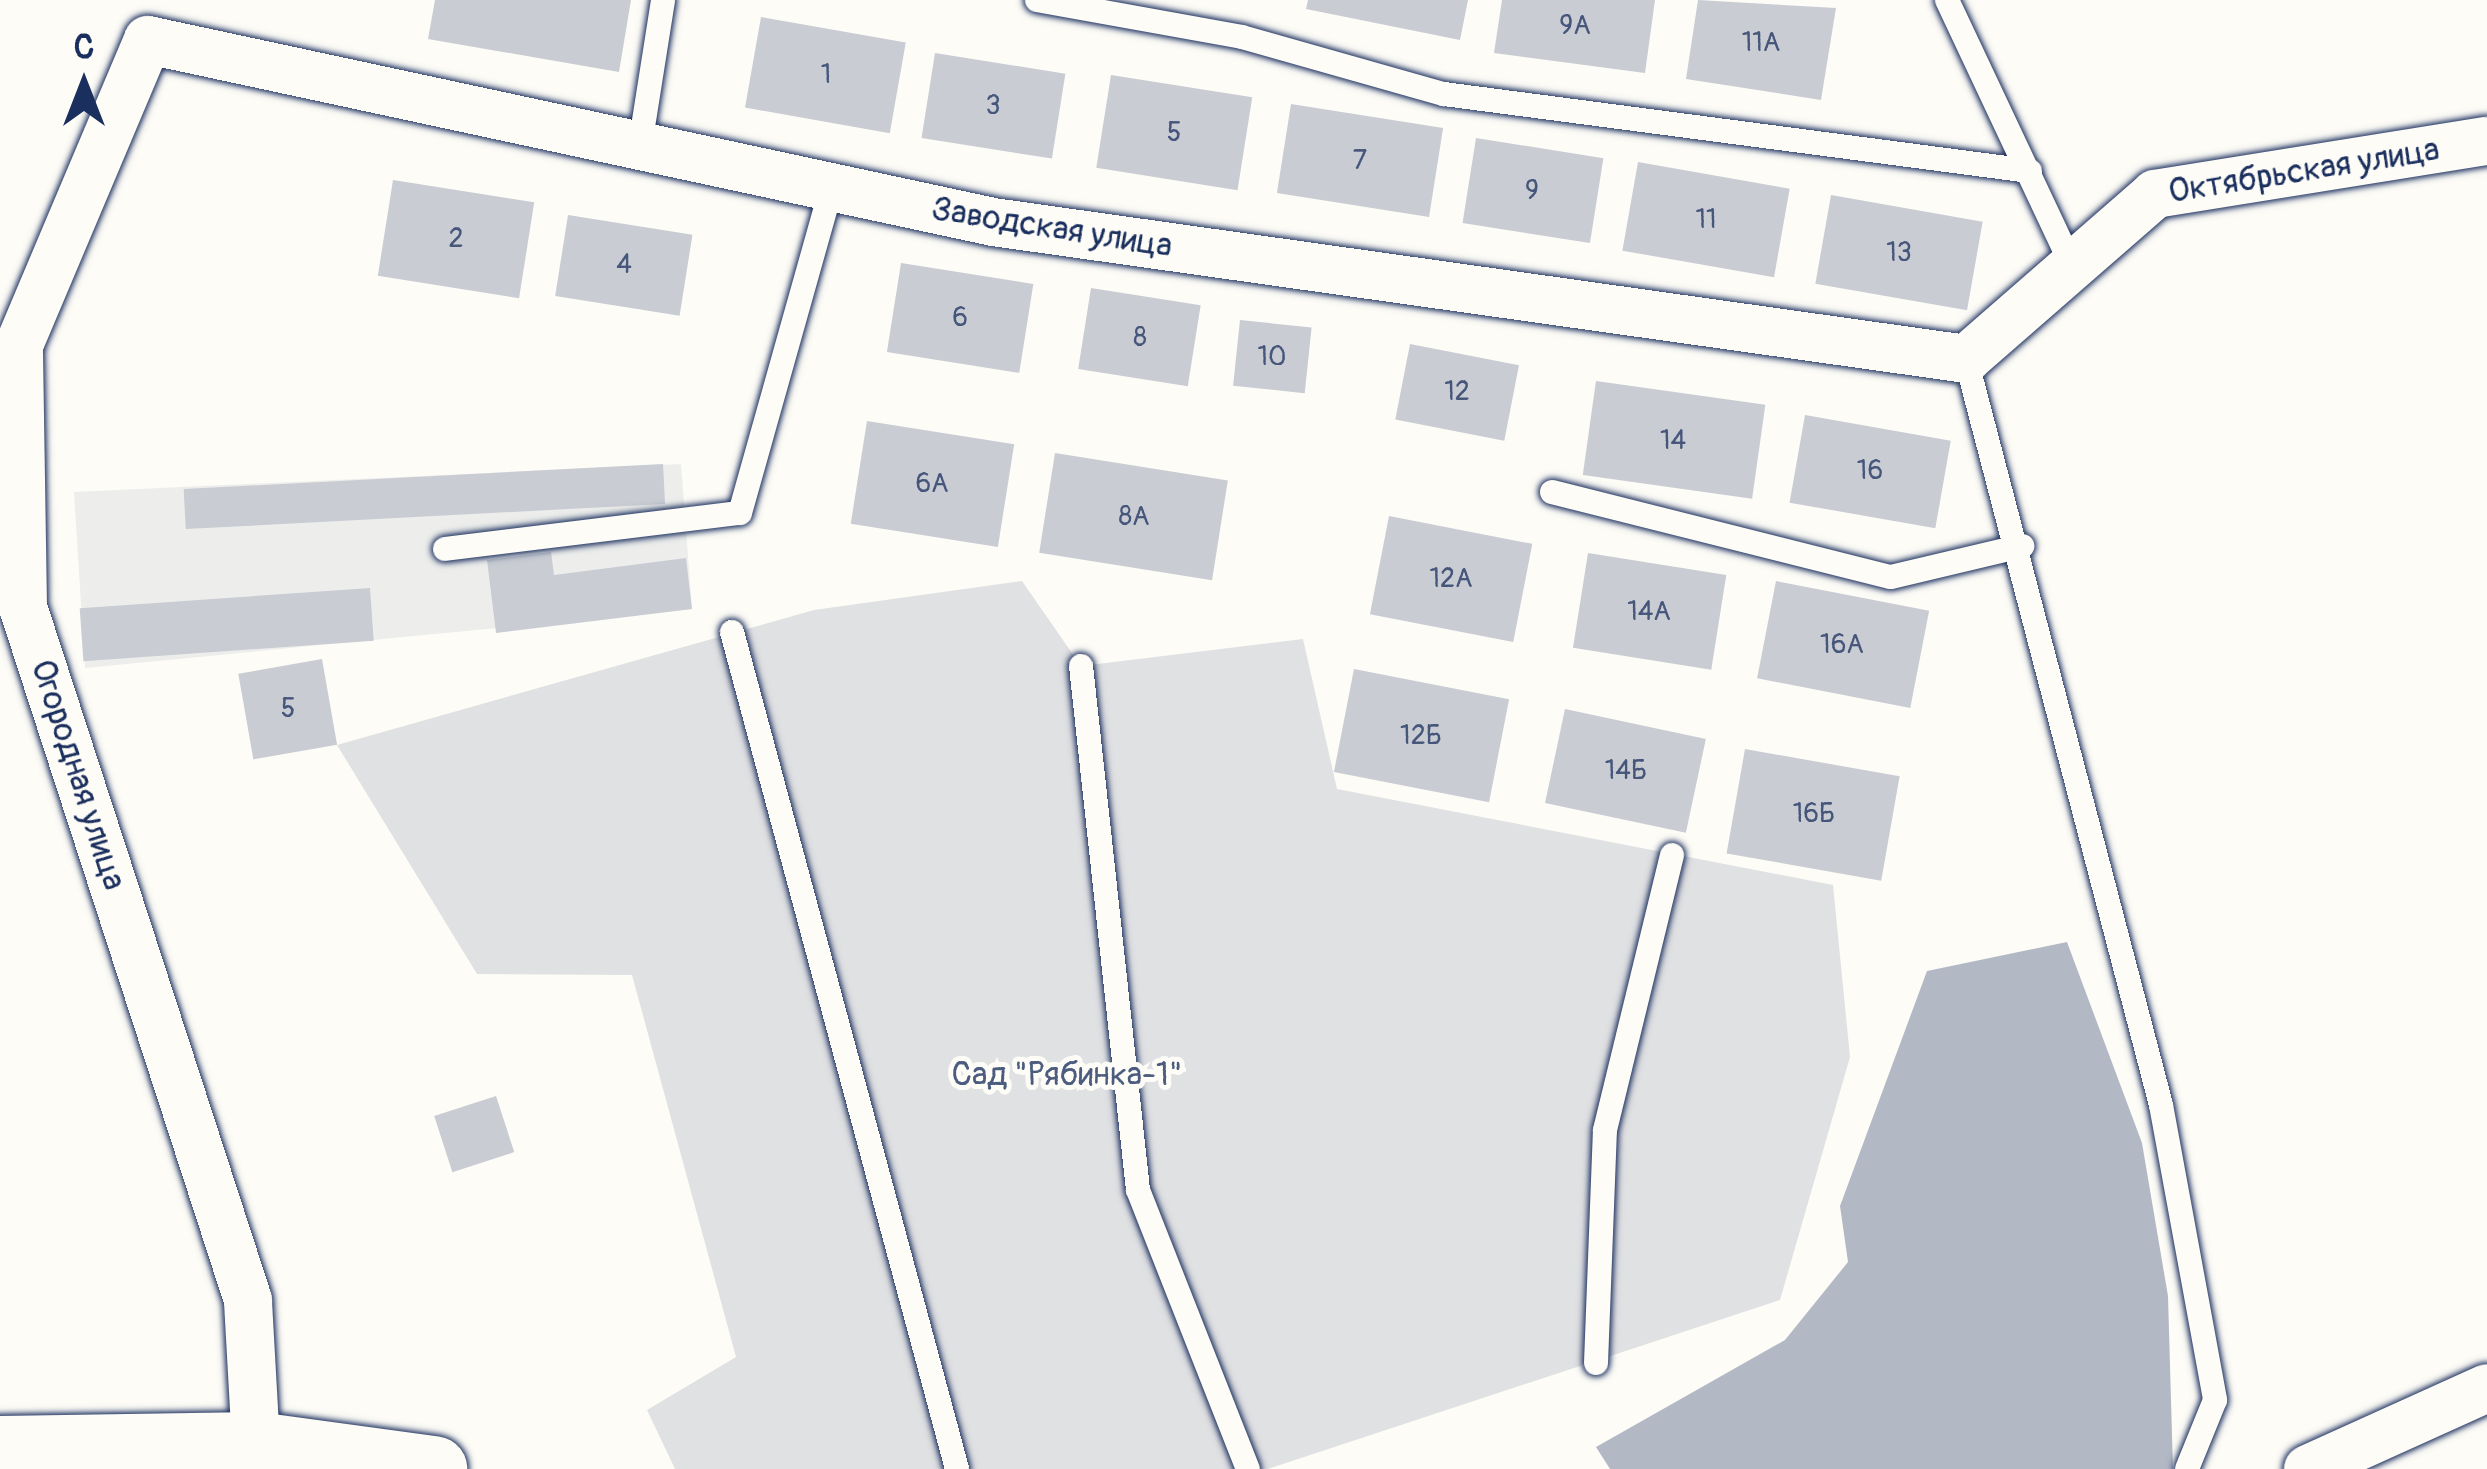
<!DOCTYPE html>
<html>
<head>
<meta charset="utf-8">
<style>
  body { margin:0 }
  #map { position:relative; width:2487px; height:1469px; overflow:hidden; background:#fdfcf7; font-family:Pangolin,sans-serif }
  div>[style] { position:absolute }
  .built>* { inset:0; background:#edeeec }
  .green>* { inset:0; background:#e0e1e3 }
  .water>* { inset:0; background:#b3b8c5 }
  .building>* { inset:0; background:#c9ccd3; transform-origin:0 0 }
  .roads { filter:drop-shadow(0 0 3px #1b2f5e) drop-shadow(0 0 3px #1b2f5e) }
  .lane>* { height:24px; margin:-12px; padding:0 12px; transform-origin:12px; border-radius:12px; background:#fdfcf7 }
  .street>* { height:48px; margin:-24px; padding:0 24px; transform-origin:24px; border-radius:24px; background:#fdfcf7 }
  .secondary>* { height:66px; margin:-33px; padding:0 33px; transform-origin:33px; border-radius:33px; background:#fdfcf7 }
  span { translate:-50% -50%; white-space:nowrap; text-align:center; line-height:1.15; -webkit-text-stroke:10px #fdfcf7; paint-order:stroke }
  .number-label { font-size:27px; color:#46567b }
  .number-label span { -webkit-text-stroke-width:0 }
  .street-label { font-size:33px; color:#1b2f5e }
  .park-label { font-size:33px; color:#4c5c7f }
  .north { position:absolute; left:24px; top:24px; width:120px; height:120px; -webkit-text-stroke:9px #fdfcf7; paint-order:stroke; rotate:0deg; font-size:33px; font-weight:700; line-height:48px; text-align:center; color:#1b2f5e }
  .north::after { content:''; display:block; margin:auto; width:42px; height:54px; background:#1b2f5e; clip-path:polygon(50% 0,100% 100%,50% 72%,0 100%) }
</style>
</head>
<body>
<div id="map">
  <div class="built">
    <i style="clip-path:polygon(681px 464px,692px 609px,85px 668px,74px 492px)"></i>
  </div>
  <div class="green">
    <i style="clip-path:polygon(1022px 581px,1081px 666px,1303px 639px,1337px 789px,1833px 885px,1850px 1057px,1780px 1300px,1268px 1469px,675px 1469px,647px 1410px,736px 1357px,632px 975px,477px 974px,337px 745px,814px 610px)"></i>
  </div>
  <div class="water">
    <i style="clip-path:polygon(2067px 942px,2142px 1143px,2168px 1296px,2173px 1469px,1610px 1469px,1596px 1447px,1785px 1340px,1848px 1262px,1840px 1206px,1927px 971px)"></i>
  </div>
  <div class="building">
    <i style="clip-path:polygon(435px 0,631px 0,619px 72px,428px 39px)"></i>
    <i style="clip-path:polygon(1308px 0,1468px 0,1460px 40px,1306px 9px)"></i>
    <i style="clip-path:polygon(1502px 0,1655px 0,1645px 73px,1494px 53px)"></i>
    <i style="clip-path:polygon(1698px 0,1836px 8px,1821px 100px,1686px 79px)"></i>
    <i style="left:761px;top:17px;width:147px;height:92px;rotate:10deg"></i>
    <i style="left:935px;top:53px;width:132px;height:86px;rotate:9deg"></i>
    <i style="left:1111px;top:75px;width:143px;height:94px;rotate:9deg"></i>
    <i style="left:1291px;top:104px;width:154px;height:90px;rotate:9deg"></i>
    <i style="left:1476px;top:138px;width:129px;height:86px;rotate:9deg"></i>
    <i style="left:1638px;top:162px;width:154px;height:90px;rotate:10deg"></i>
    <i style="left:393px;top:180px;width:143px;height:97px;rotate:9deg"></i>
    <i style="left:1831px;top:195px;width:154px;height:90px;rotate:10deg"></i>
    <i style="left:568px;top:215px;width:126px;height:82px;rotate:9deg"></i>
    <i style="left:901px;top:263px;width:134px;height:90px;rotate:9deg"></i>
    <i style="left:1091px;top:288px;width:111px;height:82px;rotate:9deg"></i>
    <i style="left:1240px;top:320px;width:72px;height:66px;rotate:6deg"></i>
    <i style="left:1410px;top:344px;width:111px;height:77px;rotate:11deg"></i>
    <i style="left:1596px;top:381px;width:171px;height:95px;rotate:8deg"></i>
    <i style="left:1805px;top:415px;width:148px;height:89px;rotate:10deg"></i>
    <i style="left:867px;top:421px;width:149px;height:104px;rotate:9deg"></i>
    <i style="left:1055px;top:453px;width:175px;height:101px;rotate:9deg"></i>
    <i style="left:663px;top:464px;width:40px;height:480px;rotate:87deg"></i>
    <i style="left:1389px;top:516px;width:146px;height:100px;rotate:11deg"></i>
    <i style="clip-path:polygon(551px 552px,554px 575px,686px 558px,692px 609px,496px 633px,487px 560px)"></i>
    <i style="left:1588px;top:553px;width:140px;height:96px;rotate:9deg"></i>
    <i style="left:1776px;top:581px;width:156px;height:99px;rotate:11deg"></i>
    <i style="left:370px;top:588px;width:53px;height:291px;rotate:86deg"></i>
    <i style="left:322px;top:659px;width:87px;height:85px;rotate:80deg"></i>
    <i style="left:1354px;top:669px;width:158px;height:105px;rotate:11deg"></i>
    <i style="left:1565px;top:709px;width:144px;height:96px;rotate:12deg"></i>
    <i style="left:1745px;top:749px;width:157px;height:106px;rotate:10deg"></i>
    <i style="left:496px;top:1096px;width:59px;height:65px;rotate:72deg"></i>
  </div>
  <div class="roads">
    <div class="lane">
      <i style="left:1037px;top:0;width:208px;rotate:10.2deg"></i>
      <i style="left:1242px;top:37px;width:210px;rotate:15.8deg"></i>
      <i style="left:1444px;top:94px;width:591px;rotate:7.49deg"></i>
      <i style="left:1947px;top:0;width:294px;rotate:64.8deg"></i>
      <i style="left:639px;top:152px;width:154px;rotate:-81deg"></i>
      <i style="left:1966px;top:359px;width:771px;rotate:75.35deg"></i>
      <i style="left:2161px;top:1105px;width:300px;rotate:79.6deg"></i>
      <i style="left:2215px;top:1400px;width:74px;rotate:112.1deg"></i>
      <i style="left:1552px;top:492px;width:349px;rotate:14.1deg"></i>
      <i style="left:1891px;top:577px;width:135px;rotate:-13.3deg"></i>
      <i style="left:445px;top:549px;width:297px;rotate:-7deg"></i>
      <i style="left:740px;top:513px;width:336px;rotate:-74.3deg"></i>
      <i style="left:732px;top:632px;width:867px;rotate:74.95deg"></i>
      <i style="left:1081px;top:666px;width:527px;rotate:83.79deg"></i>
      <i style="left:1138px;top:1190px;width:300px;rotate:68.5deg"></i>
      <i style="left:1596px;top:1363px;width:233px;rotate:-87.8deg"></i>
      <i style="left:1605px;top:1130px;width:283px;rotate:-76.3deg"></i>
    </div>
    <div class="street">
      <i style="left:256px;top:1445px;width:145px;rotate:-93.2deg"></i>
      <i style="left:248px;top:1300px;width:729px;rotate:-107.99deg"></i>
      <i style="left:23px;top:607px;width:262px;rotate:-90.9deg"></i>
      <i style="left:19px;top:345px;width:331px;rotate:-67.1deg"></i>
      <i style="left:148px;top:40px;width:864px;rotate:12.15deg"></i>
      <i style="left:993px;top:222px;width:983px;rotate:8.01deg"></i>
      <i style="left:1966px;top:359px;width:251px;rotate:-41.1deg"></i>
      <i style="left:2155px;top:194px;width:336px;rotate:-9.1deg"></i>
      <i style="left:2308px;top:1469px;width:196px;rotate:-24.3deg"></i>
    </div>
    <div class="secondary">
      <i style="left:0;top:1449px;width:256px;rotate:-0.9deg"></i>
      <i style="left:256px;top:1445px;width:180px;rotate:7.7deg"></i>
    </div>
  </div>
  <div class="number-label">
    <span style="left:1575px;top:26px">9А</span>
    <span style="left:1761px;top:43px">11А</span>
    <span style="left:826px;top:75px">1</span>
    <span style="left:993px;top:106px">3</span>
    <span style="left:1174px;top:133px">5</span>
    <span style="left:1360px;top:161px">7</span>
    <span style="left:1532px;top:191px">9</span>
    <span style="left:1706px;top:220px">11</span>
    <span style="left:456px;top:239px">2</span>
    <span style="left:1899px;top:253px">13</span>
    <span style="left:624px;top:265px">4</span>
    <span style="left:960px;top:318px">6</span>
    <span style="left:1140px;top:338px">8</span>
    <span style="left:1272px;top:357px">10</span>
    <span style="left:1457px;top:392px">12</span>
    <span style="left:1673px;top:441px">14</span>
    <span style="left:1870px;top:471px">16</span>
    <span style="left:932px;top:484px">6А</span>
    <span style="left:1134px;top:517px">8А</span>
    <span style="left:1451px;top:579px">12А</span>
    <span style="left:1649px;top:612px">14А</span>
    <span style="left:1842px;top:645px">16А</span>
    <span style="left:288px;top:709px">5</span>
    <span style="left:1421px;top:736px">12Б</span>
    <span style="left:1626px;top:771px">14Б</span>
    <span style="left:1814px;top:814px">16Б</span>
  </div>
  <div class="street-label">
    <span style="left:2304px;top:171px;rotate:-9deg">Октябрьская улица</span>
    <span style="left:1052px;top:228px;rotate:9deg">Заводская улица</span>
    <span style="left:78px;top:775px;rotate:72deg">Огородная улица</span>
  </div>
  <div class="park-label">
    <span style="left:1067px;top:1075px">Сад "Рябинка-1"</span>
  </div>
  <div class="north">С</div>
</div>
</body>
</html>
